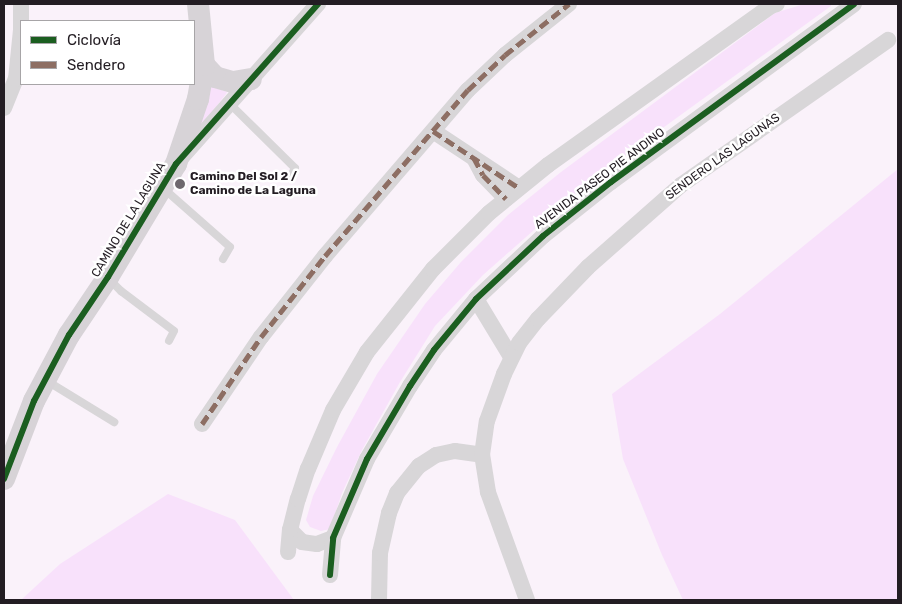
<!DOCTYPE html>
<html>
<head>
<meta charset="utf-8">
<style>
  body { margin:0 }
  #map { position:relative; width:902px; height:604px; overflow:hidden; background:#faf2fa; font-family:Rubik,sans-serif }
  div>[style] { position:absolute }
  .green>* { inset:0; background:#f8e1fb }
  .lane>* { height:8px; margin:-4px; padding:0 4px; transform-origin:4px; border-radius:4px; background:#d8d6d8 }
  .street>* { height:16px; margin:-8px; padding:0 8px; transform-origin:8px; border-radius:8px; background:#d8d6d8 }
  .secondary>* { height:22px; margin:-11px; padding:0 11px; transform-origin:11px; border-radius:11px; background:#d7d3d7 }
  .quiet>* { height:5px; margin-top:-2.5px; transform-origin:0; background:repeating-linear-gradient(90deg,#8d6e63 0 10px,transparent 0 15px) }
  .cycleway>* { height:6px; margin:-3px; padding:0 3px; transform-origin:3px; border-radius:3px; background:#1b5e20 }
  .dots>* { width:14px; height:14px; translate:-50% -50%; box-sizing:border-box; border:2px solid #fff; border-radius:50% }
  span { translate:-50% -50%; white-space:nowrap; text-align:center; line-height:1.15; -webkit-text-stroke:5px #fff; paint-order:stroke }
  .street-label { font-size:12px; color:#231d23 }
  .poi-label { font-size:12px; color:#231d23; font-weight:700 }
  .left { translate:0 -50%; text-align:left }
  .frame { position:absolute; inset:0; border:5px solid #231d23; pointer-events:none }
  .legend { position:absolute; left:20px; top:20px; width:175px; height:65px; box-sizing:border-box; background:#fff; border:1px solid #a7a5a7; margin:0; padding:6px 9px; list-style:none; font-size:15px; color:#231d23 }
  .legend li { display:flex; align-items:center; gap:10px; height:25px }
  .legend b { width:25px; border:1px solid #a7a5a7 }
</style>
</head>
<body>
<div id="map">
  <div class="green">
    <i style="clip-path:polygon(804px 4px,831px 4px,831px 6px,587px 183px,483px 275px,435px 326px,400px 382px,362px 450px,342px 493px,330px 529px,321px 531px,310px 527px,306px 520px,313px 496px,337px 447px,377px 374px,425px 304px,461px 262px,508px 215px,561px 172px,775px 13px)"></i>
    <i style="clip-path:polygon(210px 86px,227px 92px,226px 94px,202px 125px,200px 120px)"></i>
    <i style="clip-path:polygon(898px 169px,898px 600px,683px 600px,662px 555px,623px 459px,612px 394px,720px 314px)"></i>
    <i style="clip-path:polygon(168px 494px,235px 520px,294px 600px,21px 600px,60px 564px)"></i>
  </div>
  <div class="lane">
    <i style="left:230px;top:104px;width:91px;rotate:44.6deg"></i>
    <i style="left:295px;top:168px;width:9px;rotate:117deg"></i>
    <i style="left:163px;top:188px;width:89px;rotate:41.4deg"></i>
    <i style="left:230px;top:247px;width:14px;rotate:120deg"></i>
    <i style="left:110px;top:280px;width:16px;rotate:45deg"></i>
    <i style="left:121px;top:291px;width:66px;rotate:37deg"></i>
    <i style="left:174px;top:331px;width:11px;rotate:117deg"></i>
    <i style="left:47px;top:381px;width:79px;rotate:31.5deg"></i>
  </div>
  <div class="street">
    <i style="left:4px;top:108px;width:31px;rotate:-68deg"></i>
    <i style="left:16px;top:79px;width:49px;rotate:-84.2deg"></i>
    <i style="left:21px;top:30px;width:26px;rotate:-90deg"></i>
    <i style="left:433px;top:131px;width:103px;rotate:33.5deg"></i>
    <i style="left:182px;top:157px;width:205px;rotate:-48.4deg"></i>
    <i style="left:475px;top:160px;width:17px;rotate:62deg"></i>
    <i style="left:483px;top:175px;width:33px;rotate:46deg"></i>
    <i style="left:476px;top:299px;width:68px;rotate:58.9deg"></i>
    <i style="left:202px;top:424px;width:105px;rotate:-55.9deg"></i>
    <i style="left:261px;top:337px;width:103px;rotate:-51.7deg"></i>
    <i style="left:325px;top:256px;width:219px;rotate:-49.3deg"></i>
    <i style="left:468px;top:90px;width:51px;rotate:-43.4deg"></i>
    <i style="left:505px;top:55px;width:82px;rotate:-38.6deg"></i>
    <i style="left:290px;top:530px;width:17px;rotate:45deg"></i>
    <i style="left:302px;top:542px;width:15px;rotate:8deg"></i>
    <i style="left:317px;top:544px;width:17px;rotate:-21deg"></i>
    <i style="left:288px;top:552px;width:22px;rotate:-85deg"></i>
    <i style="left:290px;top:530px;width:32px;rotate:-76deg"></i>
    <i style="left:298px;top:499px;width:32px;rotate:-72deg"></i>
    <i style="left:308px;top:469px;width:64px;rotate:-67deg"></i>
    <i style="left:333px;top:410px;width:67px;rotate:-59.6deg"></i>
    <i style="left:367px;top:352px;width:106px;rotate:-51.5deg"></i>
    <i style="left:433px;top:269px;width:79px;rotate:-45deg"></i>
    <i style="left:489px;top:213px;width:76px;rotate:-39.1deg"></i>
    <i style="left:548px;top:165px;width:274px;rotate:-35.5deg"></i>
    <i style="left:771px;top:6px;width:6px;rotate:-18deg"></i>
    <i style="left:330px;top:575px;width:37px;rotate:-85deg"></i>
    <i style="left:333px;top:538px;width:86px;rotate:-66.7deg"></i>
    <i style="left:367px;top:459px;width:85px;rotate:-59.5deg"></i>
    <i style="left:410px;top:386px;width:43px;rotate:-56.3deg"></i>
    <i style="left:434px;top:350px;width:66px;rotate:-50.5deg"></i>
    <i style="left:476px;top:299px;width:92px;rotate:-43.2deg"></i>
    <i style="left:543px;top:236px;width:87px;rotate:-38.5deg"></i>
    <i style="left:611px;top:182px;width:301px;rotate:-36.2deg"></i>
    <i style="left:379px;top:600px;width:47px;rotate:-88.8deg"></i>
    <i style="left:380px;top:553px;width:41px;rotate:-77.3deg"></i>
    <i style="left:389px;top:513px;width:22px;rotate:-68deg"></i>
    <i style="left:397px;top:493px;width:35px;rotate:-51deg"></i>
    <i style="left:419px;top:466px;width:20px;rotate:-33deg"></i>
    <i style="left:436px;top:455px;width:19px;rotate:-12deg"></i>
    <i style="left:455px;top:451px;width:27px;rotate:8deg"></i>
    <i style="left:527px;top:600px;width:115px;rotate:-109.9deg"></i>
    <i style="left:488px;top:492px;width:37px;rotate:-99deg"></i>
    <i style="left:482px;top:455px;width:34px;rotate:-82deg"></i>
    <i style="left:487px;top:421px;width:50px;rotate:-70.1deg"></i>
    <i style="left:504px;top:374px;width:34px;rotate:-64deg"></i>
    <i style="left:519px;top:343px;width:31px;rotate:-52deg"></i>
    <i style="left:538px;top:319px;width:72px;rotate:-46.1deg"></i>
    <i style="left:588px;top:267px;width:124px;rotate:-41.4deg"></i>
    <i style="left:681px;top:185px;width:253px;rotate:-35deg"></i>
  </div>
  <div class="secondary">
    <i style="left:204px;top:65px;width:16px;rotate:47deg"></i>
    <i style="left:215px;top:77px;width:19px;rotate:16deg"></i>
    <i style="left:233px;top:82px;width:18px;rotate:-9deg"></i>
    <i style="left:4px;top:479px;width:84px;rotate:-69deg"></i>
    <i style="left:34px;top:401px;width:75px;rotate:-62.1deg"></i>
    <i style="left:69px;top:335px;width:70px;rotate:-56.1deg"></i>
    <i style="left:108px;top:277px;width:132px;rotate:-59deg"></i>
    <i style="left:176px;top:164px;width:69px;rotate:-71.3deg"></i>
    <i style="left:198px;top:99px;width:35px;rotate:-80deg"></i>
    <i style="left:204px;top:65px;width:61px;rotate:-95.6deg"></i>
  </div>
  <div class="quiet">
    <i style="left:433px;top:131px;width:103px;rotate:33.5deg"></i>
    <i style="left:474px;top:158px;width:19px;rotate:62deg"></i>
    <i style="left:483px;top:175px;width:33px;rotate:46deg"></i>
    <i style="left:202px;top:424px;width:105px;rotate:-55.9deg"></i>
    <i style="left:261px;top:337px;width:103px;rotate:-51.7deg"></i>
    <i style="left:325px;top:256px;width:219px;rotate:-49.3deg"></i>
    <i style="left:468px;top:90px;width:51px;rotate:-43.4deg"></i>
    <i style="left:505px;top:55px;width:82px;rotate:-38.6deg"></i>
  </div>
  <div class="cycleway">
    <i style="left:4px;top:479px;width:84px;rotate:-69deg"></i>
    <i style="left:34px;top:401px;width:75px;rotate:-62.1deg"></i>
    <i style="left:69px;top:335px;width:70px;rotate:-56.1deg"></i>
    <i style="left:108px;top:277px;width:132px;rotate:-59deg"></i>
    <i style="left:176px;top:164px;width:214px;rotate:-48.4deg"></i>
    <i style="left:330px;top:575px;width:37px;rotate:-85deg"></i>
    <i style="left:333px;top:538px;width:86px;rotate:-66.7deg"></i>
    <i style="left:367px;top:459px;width:85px;rotate:-59.5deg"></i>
    <i style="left:410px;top:386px;width:43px;rotate:-56.3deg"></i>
    <i style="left:434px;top:350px;width:66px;rotate:-50.5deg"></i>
    <i style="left:476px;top:299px;width:92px;rotate:-43.2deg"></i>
    <i style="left:543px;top:236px;width:87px;rotate:-38.5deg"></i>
    <i style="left:611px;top:182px;width:301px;rotate:-36.2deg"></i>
  </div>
  <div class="dots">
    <i style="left:180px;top:184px;background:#6e686e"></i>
  </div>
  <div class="street-label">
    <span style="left:723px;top:157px;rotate:-36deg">SENDERO LAS LAGUNAS</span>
    <span style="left:600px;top:179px;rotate:-37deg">AVENIDA PASEO PIE ANDINO</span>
    <span style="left:129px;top:220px;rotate:-59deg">CAMINO DE LA LAGUNA</span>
  </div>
  <div class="poi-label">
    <span class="left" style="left:190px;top:184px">Camino Del Sol 2 /<br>Camino de La Laguna</span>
  </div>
  <div class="frame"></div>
  <ul class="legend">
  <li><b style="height:6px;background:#1b5e20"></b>Ciclovía</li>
  <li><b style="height:6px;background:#8d6e63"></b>Sendero</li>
  </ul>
</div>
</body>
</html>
